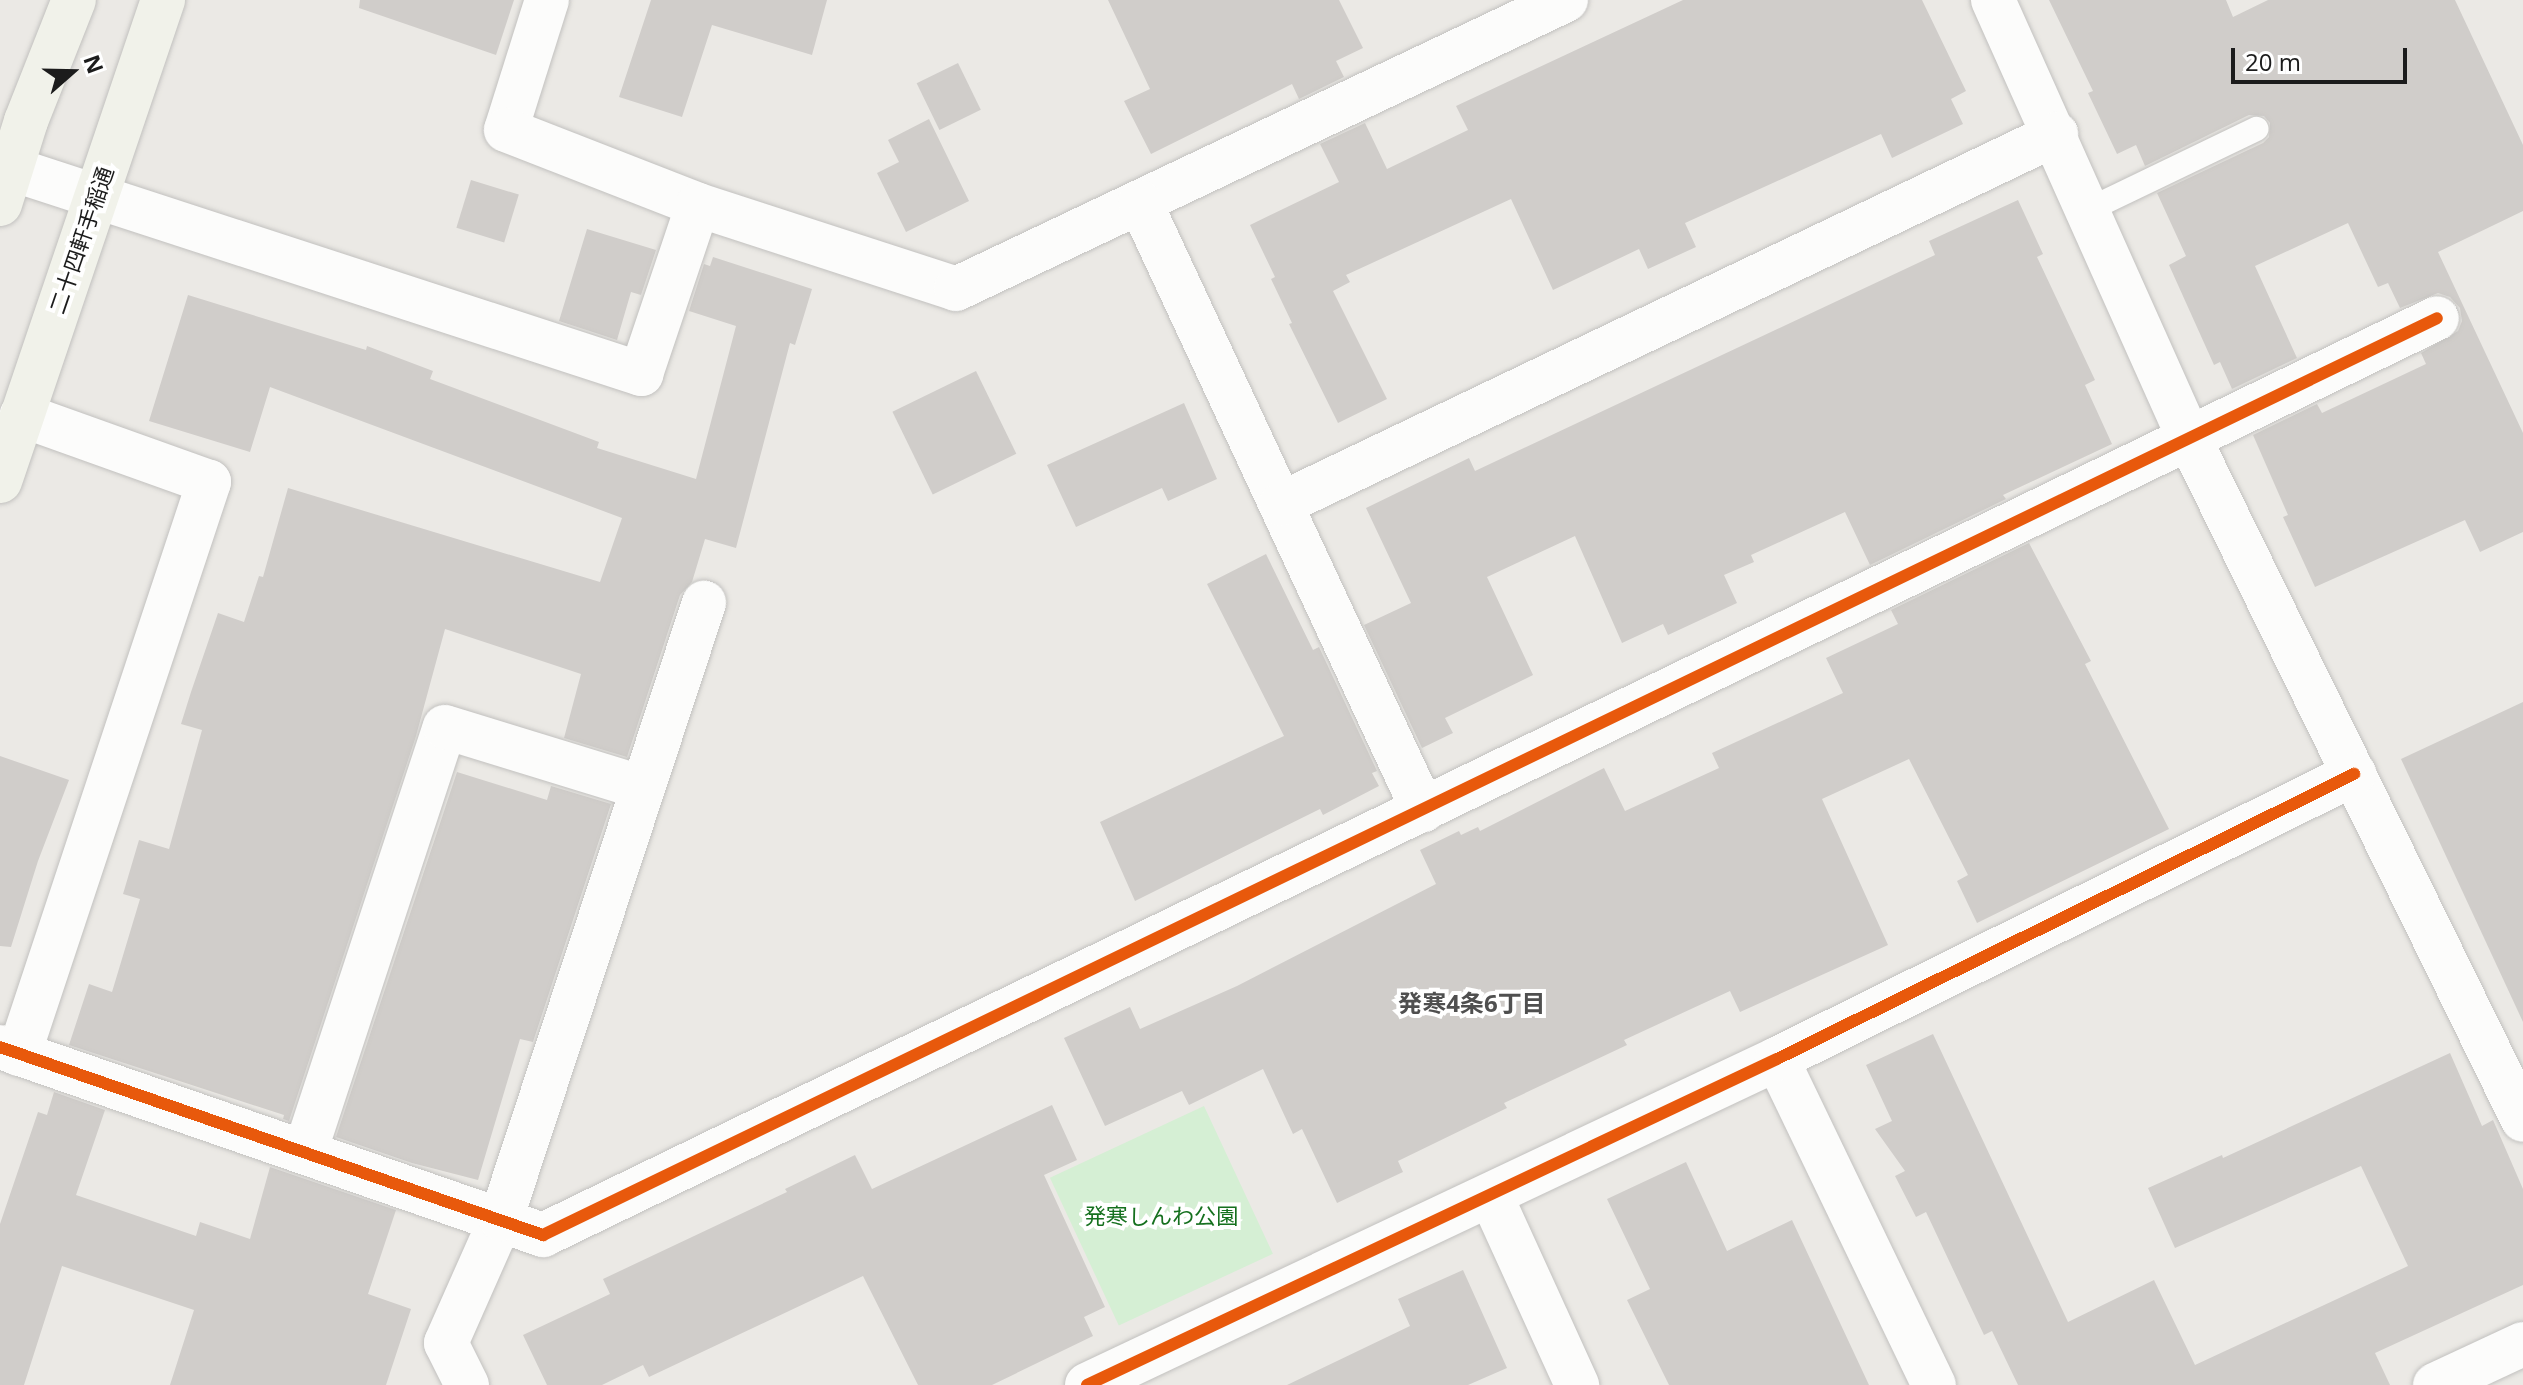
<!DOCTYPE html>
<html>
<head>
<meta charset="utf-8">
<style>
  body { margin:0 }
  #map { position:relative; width:2523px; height:1385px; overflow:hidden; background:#ebe9e5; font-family:"Open Sans","Noto Sans JP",sans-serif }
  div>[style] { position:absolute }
  .park>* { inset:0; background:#d5efd4; transform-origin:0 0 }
  .building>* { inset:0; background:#d0cdca; transform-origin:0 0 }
  .roads { filter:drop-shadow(0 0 2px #c2c1bf) drop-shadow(0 0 2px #c2c1bf) }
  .lane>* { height:24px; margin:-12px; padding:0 12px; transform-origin:12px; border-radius:12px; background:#fcfcfb }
  .street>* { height:44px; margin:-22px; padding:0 22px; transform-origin:22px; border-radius:22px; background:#fcfcfb }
  .secondary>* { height:44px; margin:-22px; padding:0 22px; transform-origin:22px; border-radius:22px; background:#f1f2ea }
  .cycleway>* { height:12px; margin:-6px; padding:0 6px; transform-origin:6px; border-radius:6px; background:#e8590c }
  span { translate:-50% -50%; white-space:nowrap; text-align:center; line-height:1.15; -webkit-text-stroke:8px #fff; paint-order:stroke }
  .street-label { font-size:22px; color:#1c1c1c }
  .park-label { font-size:22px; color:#15701e }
  .neighbourhood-label { font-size:24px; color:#4f4f4f; font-weight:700 }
  .north { position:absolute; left:32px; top:32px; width:80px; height:80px; -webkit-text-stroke:6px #fff; paint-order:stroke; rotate:70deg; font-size:22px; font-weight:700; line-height:32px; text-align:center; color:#1c1c1c }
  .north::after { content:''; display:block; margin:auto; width:28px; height:36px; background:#1c1c1c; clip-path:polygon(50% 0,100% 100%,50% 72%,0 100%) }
  .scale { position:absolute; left:2231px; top:48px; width:176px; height:36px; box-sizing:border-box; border:4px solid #1c1c1c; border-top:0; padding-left:10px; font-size:24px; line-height:28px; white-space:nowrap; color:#1c1c1c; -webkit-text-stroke:6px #fff; paint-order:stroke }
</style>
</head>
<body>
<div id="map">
  <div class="park">
    <i style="left:1204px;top:1106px;width:163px;height:170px;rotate:65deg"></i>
  </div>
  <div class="building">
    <i style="clip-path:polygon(360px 0,514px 0,496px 55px,359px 8px)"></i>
    <i style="clip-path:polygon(651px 0,827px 0,812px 55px,712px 25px,682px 117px,619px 97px)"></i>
    <i style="clip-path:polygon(1108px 0,1339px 0,1363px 48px,1336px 61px,1344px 77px,1299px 99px,1292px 84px,1151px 154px,1124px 101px,1150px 89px)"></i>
    <i style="clip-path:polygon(1683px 0,1922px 0,1966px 91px,1951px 99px,1963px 124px,1892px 158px,1881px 134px,1685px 223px,1696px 247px,1648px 269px,1639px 249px,1553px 290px,1511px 199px,1346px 275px,1350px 282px,1333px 291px,1387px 399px,1338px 423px,1289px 324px,1292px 323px,1271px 279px,1275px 277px,1250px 225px,1339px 182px,1320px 144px,1365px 123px,1387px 169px,1468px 130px,1456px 106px)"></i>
    <i style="clip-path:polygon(2049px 0,2226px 0,2233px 17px,2268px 0,2455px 0,2523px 145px,2523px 211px,2438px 252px,2523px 433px,2523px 532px,2480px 552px,2465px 520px,2315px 587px,2283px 517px,2288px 515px,2253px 435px,2317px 404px,2322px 413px,2426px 364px,2421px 353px,2458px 331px,2462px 321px,2460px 308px,2450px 297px,2438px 293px,2400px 308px,2388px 283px,2378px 287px,2348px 223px,2255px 266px,2297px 358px,2232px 389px,2220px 362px,2214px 365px,2169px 265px,2186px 256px,2157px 193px,2263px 143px,2269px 137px,2270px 123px,2264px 116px,2249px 115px,2145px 166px,2136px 145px,2117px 154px,2088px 93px,2093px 91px)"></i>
    <i style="left:958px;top:63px;width:52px;height:46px;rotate:64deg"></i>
    <i style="clip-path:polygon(929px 119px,969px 201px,906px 232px,877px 173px,899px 162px,888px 140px)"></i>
    <i style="left:471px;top:180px;width:50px;height:50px;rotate:17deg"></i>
    <i style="clip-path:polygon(2018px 200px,2043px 254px,2037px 257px,2095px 380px,2085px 385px,2112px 444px,2003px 495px,2006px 499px,1870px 565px,1845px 512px,1751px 555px,1754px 562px,1724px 575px,1737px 603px,1668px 635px,1663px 624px,1622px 643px,1575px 536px,1487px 577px,1533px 675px,1445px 718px,1453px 733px,1422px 748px,1364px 625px,1411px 603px,1366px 508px,1469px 458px,1475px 471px,1935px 255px,1929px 241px)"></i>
    <i style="clip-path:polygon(587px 229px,656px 250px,641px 295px,631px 292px,617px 340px,559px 321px)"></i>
    <i style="clip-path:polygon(713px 257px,812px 289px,795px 345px,790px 343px,736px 548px,705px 539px,692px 582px,680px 595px,627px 757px,564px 738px,581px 674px,445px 629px,416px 736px,289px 1121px,283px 1119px,284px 1115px,69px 1045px,89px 984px,112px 992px,140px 899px,123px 894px,139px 840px,169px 849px,202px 730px,181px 724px,191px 692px,218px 613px,244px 622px,259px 576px,263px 577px,288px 488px,600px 582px,622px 518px,270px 387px,250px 452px,149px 421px,188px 295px,366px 350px,367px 346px,433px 371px,430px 379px,599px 442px,597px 448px,696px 479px,736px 326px,689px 311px,704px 264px,710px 266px)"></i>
    <i style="left:976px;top:371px;width:92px;height:93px;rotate:64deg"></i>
    <i style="clip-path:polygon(1184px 403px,1217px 479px,1168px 501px,1162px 488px,1076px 527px,1047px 465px)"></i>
    <i style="clip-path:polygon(2029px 543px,2091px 661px,2085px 664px,2169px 829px,1977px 923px,1957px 881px,1968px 875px,1909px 759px,1822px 799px,1888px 945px,1740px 1012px,1730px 991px,1624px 1040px,1627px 1045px,1504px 1103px,1507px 1108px,1398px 1161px,1403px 1172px,1337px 1203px,1302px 1129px,1293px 1134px,1263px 1069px,1189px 1105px,1182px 1091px,1105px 1126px,1064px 1038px,1130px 1007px,1140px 1029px,1237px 986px,1436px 884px,1420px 850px,1459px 831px,1461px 835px,1478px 827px,1480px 831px,1604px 768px,1625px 811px,1719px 768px,1712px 753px,1843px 693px,1826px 658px,1898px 624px,1891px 610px)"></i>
    <i style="clip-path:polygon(1266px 554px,1313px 650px,1319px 647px,1377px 771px,1372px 773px,1379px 786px,1323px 815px,1320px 809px,1135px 901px,1100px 822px,1284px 736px,1207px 584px)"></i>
    <i style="clip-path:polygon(2523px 702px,2523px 1022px,2401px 759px)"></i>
    <i style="clip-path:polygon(0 756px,69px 780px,38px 861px,11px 947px,0 946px)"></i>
    <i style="clip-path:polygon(457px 772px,547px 800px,551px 786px,611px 804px,533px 1042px,520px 1039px,478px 1180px,412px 1163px,336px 1137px)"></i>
    <i style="clip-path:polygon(1933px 1034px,2068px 1322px,2154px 1280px,2195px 1365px,2408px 1266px,2361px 1166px,2175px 1248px,2148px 1188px,2222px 1155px,2223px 1158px,2450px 1053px,2482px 1126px,2493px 1120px,2523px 1189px,2523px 1285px,2375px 1353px,2390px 1385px,2018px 1385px,1992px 1331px,1984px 1335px,1926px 1212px,1916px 1217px,1895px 1176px,1905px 1171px,1875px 1129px,1892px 1121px,1866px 1065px)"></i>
    <i style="clip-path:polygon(54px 1092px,105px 1110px,76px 1195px,196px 1236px,200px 1222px,250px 1239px,270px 1167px,396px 1210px,368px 1294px,411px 1309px,386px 1385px,170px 1385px,194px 1310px,62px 1266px,24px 1385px,0 1385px,0 1224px,38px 1112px,47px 1115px)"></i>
    <i style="clip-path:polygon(1052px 1105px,1077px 1160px,1044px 1175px,1105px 1307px,1084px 1317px,1093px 1336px,992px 1385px,918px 1385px,863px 1276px,649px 1377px,643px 1365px,602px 1385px,547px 1385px,523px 1335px,610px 1294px,603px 1279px,787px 1192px,785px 1189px,855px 1155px,872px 1189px)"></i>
    <i style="clip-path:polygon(1686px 1162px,1727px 1251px,1792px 1220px,1869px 1385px,1669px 1385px,1627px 1300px,1650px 1289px,1607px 1199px)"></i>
    <i style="clip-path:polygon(1463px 1270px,1507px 1368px,1468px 1385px,1287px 1385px,1410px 1326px,1398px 1299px)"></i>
  </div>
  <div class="roads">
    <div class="lane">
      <i style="left:2088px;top:210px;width:187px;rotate:-25.7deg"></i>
    </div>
    <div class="street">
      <i style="left:547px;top:0;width:136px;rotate:107.5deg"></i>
      <i style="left:506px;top:130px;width:206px;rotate:21.3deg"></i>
      <i style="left:698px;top:205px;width:271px;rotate:18deg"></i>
      <i style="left:956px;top:289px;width:675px;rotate:-25.35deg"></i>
      <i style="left:1993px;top:0;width:480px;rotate:65.9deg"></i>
      <i style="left:2189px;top:438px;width:759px;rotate:63.91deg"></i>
      <i style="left:12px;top:169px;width:662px;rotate:18.05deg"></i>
      <i style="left:641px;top:374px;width:178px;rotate:-71.4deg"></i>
      <i style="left:1140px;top:202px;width:671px;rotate:65.04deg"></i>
      <i style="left:1281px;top:504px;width:859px;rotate:-25.52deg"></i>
      <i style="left:0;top:1047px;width:575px;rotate:19.1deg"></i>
      <i style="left:543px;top:1235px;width:2104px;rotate:-25.83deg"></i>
      <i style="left:19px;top:1054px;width:603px;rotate:-71.63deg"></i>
      <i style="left:209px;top:482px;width:199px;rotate:-160.3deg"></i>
      <i style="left:1777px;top:1059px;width:362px;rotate:64.3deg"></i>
      <i style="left:305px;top:1152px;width:447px;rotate:-71.8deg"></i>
      <i style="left:445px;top:727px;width:207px;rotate:17.1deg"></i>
      <i style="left:1491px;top:1196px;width:208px;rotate:65.5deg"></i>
      <i style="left:467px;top:1385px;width:47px;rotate:-116.6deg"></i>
      <i style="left:446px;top:1343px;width:136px;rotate:-66.1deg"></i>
      <i style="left:501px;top:1219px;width:649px;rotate:-71.76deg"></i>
      <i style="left:1087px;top:1385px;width:763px;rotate:-25.29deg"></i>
      <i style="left:1777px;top:1059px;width:644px;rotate:-26.29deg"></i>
      <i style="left:2435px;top:1385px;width:97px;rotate:-25deg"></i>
    </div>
    <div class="secondary">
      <i style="left:0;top:204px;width:87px;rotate:-72.6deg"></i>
      <i style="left:26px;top:121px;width:130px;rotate:-68.4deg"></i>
      <i style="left:0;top:481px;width:508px;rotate:-71.28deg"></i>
    </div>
  </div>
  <div class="cycleway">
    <i style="left:0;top:1047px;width:575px;rotate:19.1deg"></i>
    <i style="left:543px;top:1235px;width:2104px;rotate:-25.83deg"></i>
    <i style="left:1087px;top:1385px;width:763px;rotate:-25.29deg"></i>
    <i style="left:1777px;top:1059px;width:644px;rotate:-26.29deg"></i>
  </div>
  <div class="street-label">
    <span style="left:81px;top:240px;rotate:-71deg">二十四軒手稲通</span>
  </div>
  <div class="park-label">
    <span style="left:1161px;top:1216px">発寒しんわ公園</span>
  </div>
  <div class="neighbourhood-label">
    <span style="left:1472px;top:1003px">発寒4条6丁目</span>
  </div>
  <div class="north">N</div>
  <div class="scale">20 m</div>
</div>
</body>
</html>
